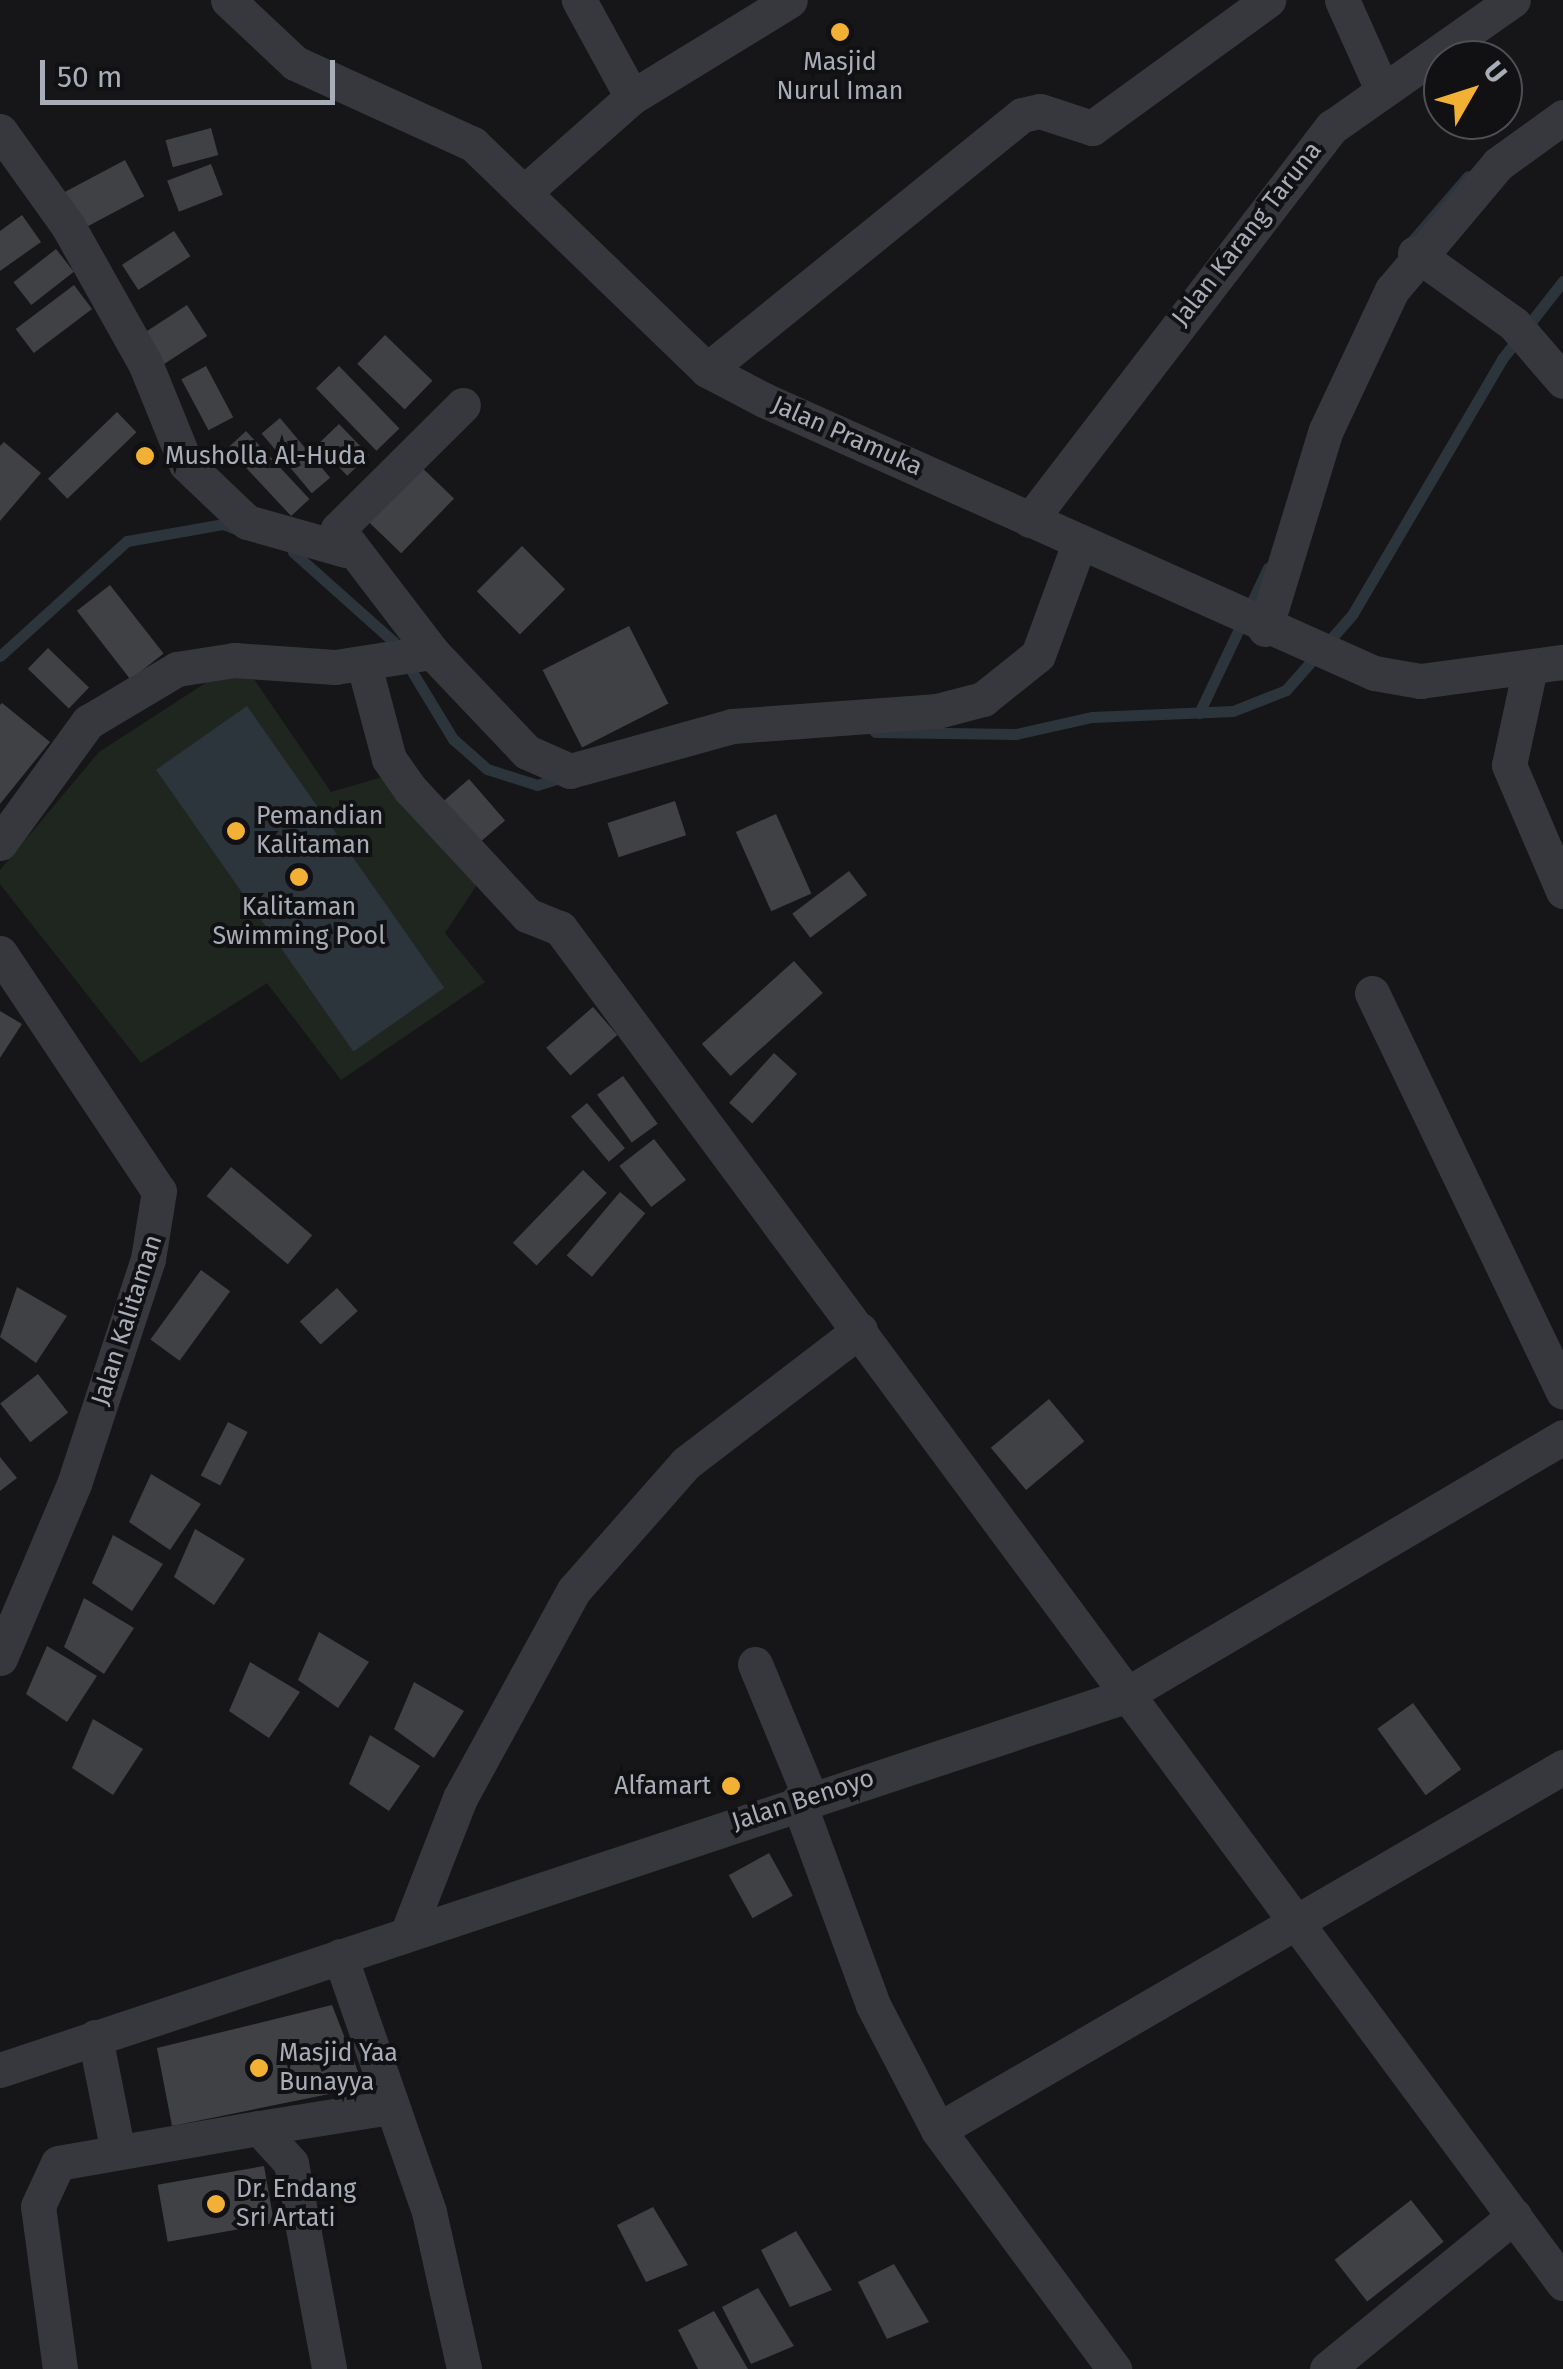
<!DOCTYPE html>
<html>
<head>
<meta charset="utf-8">
<style>
  body { margin:0 }
  #map { position:relative; width:1563px; height:2369px; overflow:hidden; background:#161618; font-family:"Fira Sans",sans-serif }
  div>[style] { position:absolute }
  .green>* { inset:0; background:#1e261f }
  .water>* { inset:0; background:#2c353c; transform-origin:0 0 }
  .stream>* { height:11px; margin:-5.5px; padding:0 5.5px; transform-origin:5.5px; border-radius:5.5px; background:#2c353c }
  .building>* { inset:0; background:#404145; transform-origin:0 0 }
  .minor>* { height:35px; margin:-17.5px; padding:0 17.5px; transform-origin:17.5px; border-radius:17.5px; background:#37383d }
  .dots>* { width:28px; height:28px; translate:-50% -50%; box-sizing:border-box; border:5px solid #111113; border-radius:50% }
  span { translate:-50% -50%; white-space:nowrap; text-align:center; line-height:1.15; -webkit-text-stroke:8px #111113; paint-order:stroke }
  .poi-label { font-size:25px; color:#a8adb8 }
  .left { translate:0 -50%; text-align:left }
  .right { translate:-100% -50%; text-align:right }
  .street-label { font-size:25px; color:#a8adb8 }
  .north { position:absolute; left:1423px; top:40px; width:100px; height:100px; box-sizing:border-box; background:#111113; border:2px solid #4d4f55; border-radius:50%; rotate:51deg; font-size:28px; font-weight:700; line-height:40px; text-align:center; color:#a8adb8 }
  .north::after { content:''; display:block; margin:auto; width:35px; height:45px; background:#f2b134; clip-path:polygon(50% 0,100% 100%,50% 72%,0 100%) }
  .scale { position:absolute; left:40px; top:60px; width:295px; height:45px; box-sizing:border-box; border:5px solid #a8adb8; border-top:0; padding-left:12px; font-size:30px; line-height:35px; white-space:nowrap; color:#a8adb8; -webkit-text-stroke:8px #111113; paint-order:stroke }
</style>
</head>
<body>
<div id="map">
  <div class="green">
    <i style="clip-path:polygon(241px 660px,331px 792px,393px 774px,480px 880px,445px 933px,485px 982px,341px 1080px,267px 983px,141px 1063px,0 884px,0 870px,99px 752px)"></i>
  </div>
  <div class="water">
    <i style="left:247px;top:706px;width:344px;height:111px;rotate:55deg"></i>
  </div>
  <div class="stream">
    <i style="left:1405px;top:249px;width:96px;rotate:-49.2deg"></i>
    <i style="left:293px;top:552px;width:135px;rotate:41.7deg"></i>
    <i style="left:394px;top:642px;width:114px;rotate:58.7deg"></i>
    <i style="left:453px;top:739px;width:45px;rotate:41.4deg"></i>
    <i style="left:487px;top:769px;width:52px;rotate:17.7deg"></i>
    <i style="left:537px;top:785px;width:28px;rotate:-17deg"></i>
    <i style="left:0;top:656px;width:171px;rotate:-42.2deg"></i>
    <i style="left:127px;top:541px;width:97px;rotate:-10deg"></i>
    <i style="left:223px;top:524px;width:17px;rotate:21deg"></i>
    <i style="left:1199px;top:713px;width:161px;rotate:-64.6deg"></i>
    <i style="left:875px;top:732px;width:141px;rotate:0.8deg"></i>
    <i style="left:1016px;top:734px;width:78px;rotate:-12.6deg"></i>
    <i style="left:1092px;top:717px;width:141px;rotate:-2.4deg"></i>
    <i style="left:1233px;top:711px;width:57px;rotate:-21.6deg"></i>
    <i style="left:1286px;top:690px;width:100px;rotate:-48.7deg"></i>
    <i style="left:1352px;top:615px;width:297px;rotate:-59.6deg"></i>
    <i style="left:1502px;top:359px;width:99px;rotate:-52deg"></i>
  </div>
  <div class="building">
    <i style="left:211px;top:128px;width:28px;height:47px;rotate:75deg"></i>
    <i style="left:125px;top:160px;width:41px;height:73px;rotate:62deg"></i>
    <i style="left:211px;top:164px;width:33px;height:47px;rotate:69deg"></i>
    <i style="clip-path:polygon(22px 215px,41px 242px,0 271px,0 231px)"></i>
    <i style="left:174px;top:231px;width:30px;height:62px;rotate:57deg"></i>
    <i style="left:56px;top:249px;width:29px;height:54px;rotate:52deg"></i>
    <i style="left:74px;top:285px;width:30px;height:73px;rotate:53deg"></i>
    <i style="left:187px;top:305px;width:37px;height:54px;rotate:57deg"></i>
    <i style="left:385px;top:335px;width:66px;height:40px;rotate:44deg"></i>
    <i style="left:206px;top:366px;width:58px;height:28px;rotate:62deg"></i>
    <i style="left:339px;top:366px;width:87px;height:32px;rotate:46deg"></i>
    <i style="left:117px;top:412px;width:28px;height:96px;rotate:46deg"></i>
    <i style="left:280px;top:418px;width:78px;height:24px;rotate:50deg"></i>
    <i style="left:339px;top:424px;width:43px;height:30px;rotate:46deg"></i>
    <i style="left:246px;top:431px;width:93px;height:25px;rotate:47deg"></i>
    <i style="clip-path:polygon(4px 442px,41px 473px,0 521px,0 446px)"></i>
    <i style="left:413px;top:459px;width:57px;height:76px;rotate:44deg"></i>
    <i style="left:522px;top:546px;width:61px;height:64px;rotate:45deg"></i>
    <i style="left:110px;top:585px;width:87px;height:42px;rotate:52deg"></i>
    <i style="left:629px;top:626px;width:87px;height:97px;rotate:63deg"></i>
    <i style="left:48px;top:648px;width:57px;height:29px;rotate:44deg"></i>
    <i style="clip-path:polygon(2px 703px,50px 742px,0 804px,0 705px)"></i>
    <i style="left:469px;top:779px;width:55px;height:34px;rotate:49deg"></i>
    <i style="left:675px;top:801px;width:36px;height:71px;rotate:72deg"></i>
    <i style="left:776px;top:814px;width:87px;height:44px;rotate:66deg"></i>
    <i style="left:849px;top:871px;width:30px;height:71px;rotate:53deg"></i>
    <i style="left:794px;top:961px;width:43px;height:124px;rotate:48deg"></i>
    <i style="left:593px;top:1007px;width:37px;height:62px;rotate:49deg"></i>
    <i style="clip-path:polygon(0 1011px,22px 1024px,0 1058px)"></i>
    <i style="left:774px;top:1053px;width:31px;height:67px;rotate:42deg"></i>
    <i style="left:623px;top:1076px;width:59px;height:32px;rotate:54deg"></i>
    <i style="left:587px;top:1103px;width:59px;height:21px;rotate:50deg"></i>
    <i style="left:654px;top:1139px;width:52px;height:44px;rotate:52deg"></i>
    <i style="left:231px;top:1167px;width:106px;height:38px;rotate:40deg"></i>
    <i style="left:583px;top:1170px;width:33px;height:101px;rotate:44deg"></i>
    <i style="left:620px;top:1192px;width:33px;height:83px;rotate:40deg"></i>
    <i style="left:201px;top:1270px;width:36px;height:86px;rotate:36deg"></i>
    <i style="clip-path:polygon(17px 1287px,67px 1316px,36px 1363px,0 1337px)"></i>
    <i style="left:337px;top:1288px;width:31px;height:50px;rotate:48deg"></i>
    <i style="left:38px;top:1374px;width:49px;height:48px;rotate:52deg"></i>
    <i style="left:1049px;top:1399px;width:55px;height:76px;rotate:50deg"></i>
    <i style="left:228px;top:1422px;width:22px;height:60px;rotate:27deg"></i>
    <i style="clip-path:polygon(0 1457px,17px 1478px,0 1491px)"></i>
    <i style="clip-path:polygon(151px 1474px,201px 1504px,170px 1550px,129px 1522px)"></i>
    <i style="clip-path:polygon(195px 1529px,245px 1559px,214px 1605px,174px 1577px)"></i>
    <i style="clip-path:polygon(113px 1535px,163px 1564px,132px 1611px,92px 1583px)"></i>
    <i style="clip-path:polygon(84px 1598px,134px 1628px,104px 1674px,64px 1647px)"></i>
    <i style="clip-path:polygon(319px 1632px,369px 1662px,338px 1708px,298px 1680px)"></i>
    <i style="clip-path:polygon(47px 1646px,97px 1676px,67px 1722px,26px 1694px)"></i>
    <i style="clip-path:polygon(250px 1662px,300px 1692px,269px 1738px,229px 1711px)"></i>
    <i style="clip-path:polygon(414px 1682px,464px 1711px,434px 1758px,394px 1729px)"></i>
    <i style="left:1413px;top:1703px;width:82px;height:44px;rotate:54deg"></i>
    <i style="clip-path:polygon(93px 1719px,143px 1749px,113px 1795px,72px 1768px)"></i>
    <i style="clip-path:polygon(370px 1735px,420px 1766px,389px 1811px,349px 1784px)"></i>
    <i style="left:769px;top:1853px;width:49px;height:46px;rotate:61deg"></i>
    <i style="clip-path:polygon(332px 2005px,364px 2087px,172px 2126px,157px 2048px)"></i>
    <i style="left:264px;top:2166px;width:58px;height:108px;rotate:80deg"></i>
    <i style="left:1411px;top:2200px;width:53px;height:97px;rotate:52deg"></i>
    <i style="clip-path:polygon(653px 2207px,688px 2265px,646px 2282px,617px 2225px)"></i>
    <i style="clip-path:polygon(796px 2231px,832px 2290px,790px 2307px,761px 2250px)"></i>
    <i style="clip-path:polygon(894px 2264px,929px 2322px,887px 2339px,858px 2282px)"></i>
    <i style="clip-path:polygon(758px 2288px,794px 2346px,751px 2364px,722px 2307px)"></i>
    <i style="clip-path:polygon(714px 2311px,748px 2369px,698px 2369px,678px 2330px)"></i>
  </div>
  <div class="minor">
    <i style="left:228px;top:0;width:92px;rotate:43.2deg"></i>
    <i style="left:295px;top:63px;width:196px;rotate:24.5deg"></i>
    <i style="left:473px;top:144px;width:325px;rotate:44deg"></i>
    <i style="left:707px;top:370px;width:64px;rotate:27.8deg"></i>
    <i style="left:764px;top:400px;width:668px;rotate:24.11deg"></i>
    <i style="left:1374px;top:673px;width:47px;rotate:9.9deg"></i>
    <i style="left:1420px;top:681px;width:144px;rotate:-7.6deg"></i>
    <i style="left:1342px;top:0;width:95px;rotate:65.9deg"></i>
    <i style="left:632px;top:97px;width:185px;rotate:-31.5deg"></i>
    <i style="left:0;top:131px;width:117px;rotate:54.4deg"></i>
    <i style="left:68px;top:226px;width:157px;rotate:60.7deg"></i>
    <i style="left:145px;top:363px;width:109px;rotate:67.9deg"></i>
    <i style="left:186px;top:464px;width:84px;rotate:43.6deg"></i>
    <i style="left:247px;top:522px;width:103px;rotate:15.8deg"></i>
    <i style="left:528px;top:189px;width:139px;rotate:-41.5deg"></i>
    <i style="left:632px;top:97px;width:111px;rotate:-118.7deg"></i>
    <i style="left:1415px;top:253px;width:122px;rotate:35.6deg"></i>
    <i style="left:1514px;top:324px;width:75px;rotate:49.3deg"></i>
    <i style="left:707px;top:370px;width:405px;rotate:-39deg"></i>
    <i style="left:1022px;top:115px;width:18px;rotate:-13deg"></i>
    <i style="left:1040px;top:111px;width:55px;rotate:18.1deg"></i>
    <i style="left:1092px;top:128px;width:218px;rotate:-36deg"></i>
    <i style="left:1030px;top:520px;width:496px;rotate:-52.5deg"></i>
    <i style="left:1332px;top:127px;width:221px;rotate:-35.1deg"></i>
    <i style="left:1265px;top:629px;width:208px;rotate:-73deg"></i>
    <i style="left:1326px;top:430px;width:155px;rotate:-64.8deg"></i>
    <i style="left:1392px;top:290px;width:165px;rotate:-49.9deg"></i>
    <i style="left:1498px;top:164px;width:80px;rotate:-35.9deg"></i>
    <i style="left:432px;top:652px;width:155px;rotate:-127.4deg"></i>
    <i style="left:338px;top:529px;width:176px;rotate:-44.8deg"></i>
    <i style="left:364px;top:665px;width:97px;rotate:75.1deg"></i>
    <i style="left:389px;top:759px;width:38px;rotate:55deg"></i>
    <i style="left:411px;top:790px;width:171px;rotate:47.1deg"></i>
    <i style="left:527px;top:915px;width:35px;rotate:22deg"></i>
    <i style="left:560px;top:928px;width:1686px;rotate:53.49deg"></i>
    <i style="left:1530px;top:668px;width:99px;rotate:102.2deg"></i>
    <i style="left:1509px;top:765px;width:137px;rotate:66.8deg"></i>
    <i style="left:0;top:843px;width:150px;rotate:-54deg"></i>
    <i style="left:88px;top:722px;width:104px;rotate:-30.8deg"></i>
    <i style="left:177px;top:669px;width:58px;rotate:-9deg"></i>
    <i style="left:234px;top:660px;width:101px;rotate:4deg"></i>
    <i style="left:335px;top:667px;width:98px;rotate:-8.8deg"></i>
    <i style="left:432px;top:652px;width:138px;rotate:46.5deg"></i>
    <i style="left:527px;top:752px;width:47px;rotate:23.8deg"></i>
    <i style="left:570px;top:771px;width:168px;rotate:-15.5deg"></i>
    <i style="left:732px;top:726px;width:206px;rotate:-4.2deg"></i>
    <i style="left:937px;top:711px;width:48px;rotate:-14.6deg"></i>
    <i style="left:983px;top:699px;width:70px;rotate:-38.7deg"></i>
    <i style="left:1038px;top:655px;width:121px;rotate:-69.8deg"></i>
    <i style="left:0;top:953px;width:286px;rotate:56.3deg"></i>
    <i style="left:159px;top:1191px;width:69px;rotate:99.2deg"></i>
    <i style="left:148px;top:1259px;width:237px;rotate:108.2deg"></i>
    <i style="left:74px;top:1484px;width:189px;rotate:113deg"></i>
    <i style="left:1372px;top:993px;width:442px;rotate:64.4deg"></i>
    <i style="left:755px;top:1664px;width:144px;rotate:67.5deg"></i>
    <i style="left:798px;top:1801px;width:217px;rotate:69.8deg"></i>
    <i style="left:873px;top:2005px;width:141px;rotate:62.5deg"></i>
    <i style="left:938px;top:2130px;width:297px;rotate:53.6deg"></i>
    <i style="left:407px;top:1934px;width:146px;rotate:-68.7deg"></i>
    <i style="left:460px;top:1798px;width:237px;rotate:-61.3deg"></i>
    <i style="left:574px;top:1590px;width:169px;rotate:-48.6deg"></i>
    <i style="left:686px;top:1463px;width:219px;rotate:-37.4deg"></i>
    <i style="left:340px;top:1956px;width:271px;rotate:70.8deg"></i>
    <i style="left:429px;top:2212px;width:161px;rotate:77.4deg"></i>
    <i style="left:95px;top:2037px;width:112px;rotate:78.7deg"></i>
    <i style="left:0;top:2070px;width:1182px;rotate:-18.39deg"></i>
    <i style="left:1122px;top:1697px;width:512px;rotate:-30.52deg"></i>
    <i style="left:259px;top:2128px;width:133px;rotate:-9.1deg"></i>
    <i style="left:938px;top:2130px;width:723px;rotate:-30.15deg"></i>
    <i style="left:60px;top:2369px;width:164px;rotate:-97.7deg"></i>
    <i style="left:38px;top:2206px;width:47px;rotate:-65.1deg"></i>
    <i style="left:58px;top:2163px;width:204px;rotate:-9.9deg"></i>
    <i style="left:259px;top:2128px;width:47px;rotate:47.6deg"></i>
    <i style="left:291px;top:2163px;width:209px;rotate:79.5deg"></i>
    <i style="left:1327px;top:2369px;width:242px;rotate:-39.3deg"></i>
  </div>
  <div class="dots">
    <i style="left:840px;top:32px;background:#f2b134"></i>
    <i style="left:145px;top:456px;background:#f2b134"></i>
    <i style="left:236px;top:831px;background:#f2b134"></i>
    <i style="left:299px;top:877px;background:#f2b134"></i>
    <i style="left:731px;top:1786px;background:#f2b134"></i>
    <i style="left:259px;top:2068px;background:#f2b134"></i>
    <i style="left:216px;top:2204px;background:#f2b134"></i>
  </div>
  <div class="poi-label">
    <span style="left:840px;top:77px">Masjid<br>Nurul Iman</span>
    <span class="left" style="left:165px;top:456px">Musholla Al-Huda</span>
    <span class="left" style="left:256px;top:831px">Pemandian<br>Kalitaman</span>
    <span style="left:299px;top:922px">Kalitaman<br>Swimming Pool</span>
    <span class="right" style="left:711px;top:1786px">Alfamart</span>
    <span class="left" style="left:279px;top:2068px">Masjid Yaa<br>Bunayya</span>
    <span class="left" style="left:236px;top:2204px">Dr. Endang<br>Sri Artati</span>
  </div>
  <div class="street-label">
    <span style="left:1247px;top:234px;rotate:-52deg">Jalan Karang Taruna</span>
    <span style="left:847px;top:436px;rotate:24deg">Jalan Pramuka</span>
    <span style="left:127px;top:1320px;rotate:-72deg">Jalan Kalitaman</span>
    <span style="left:803px;top:1800px;rotate:-18deg">Jalan Benoyo</span>
  </div>
  <div class="north">U</div>
  <div class="scale">50 m</div>
</div>
</body>
</html>
